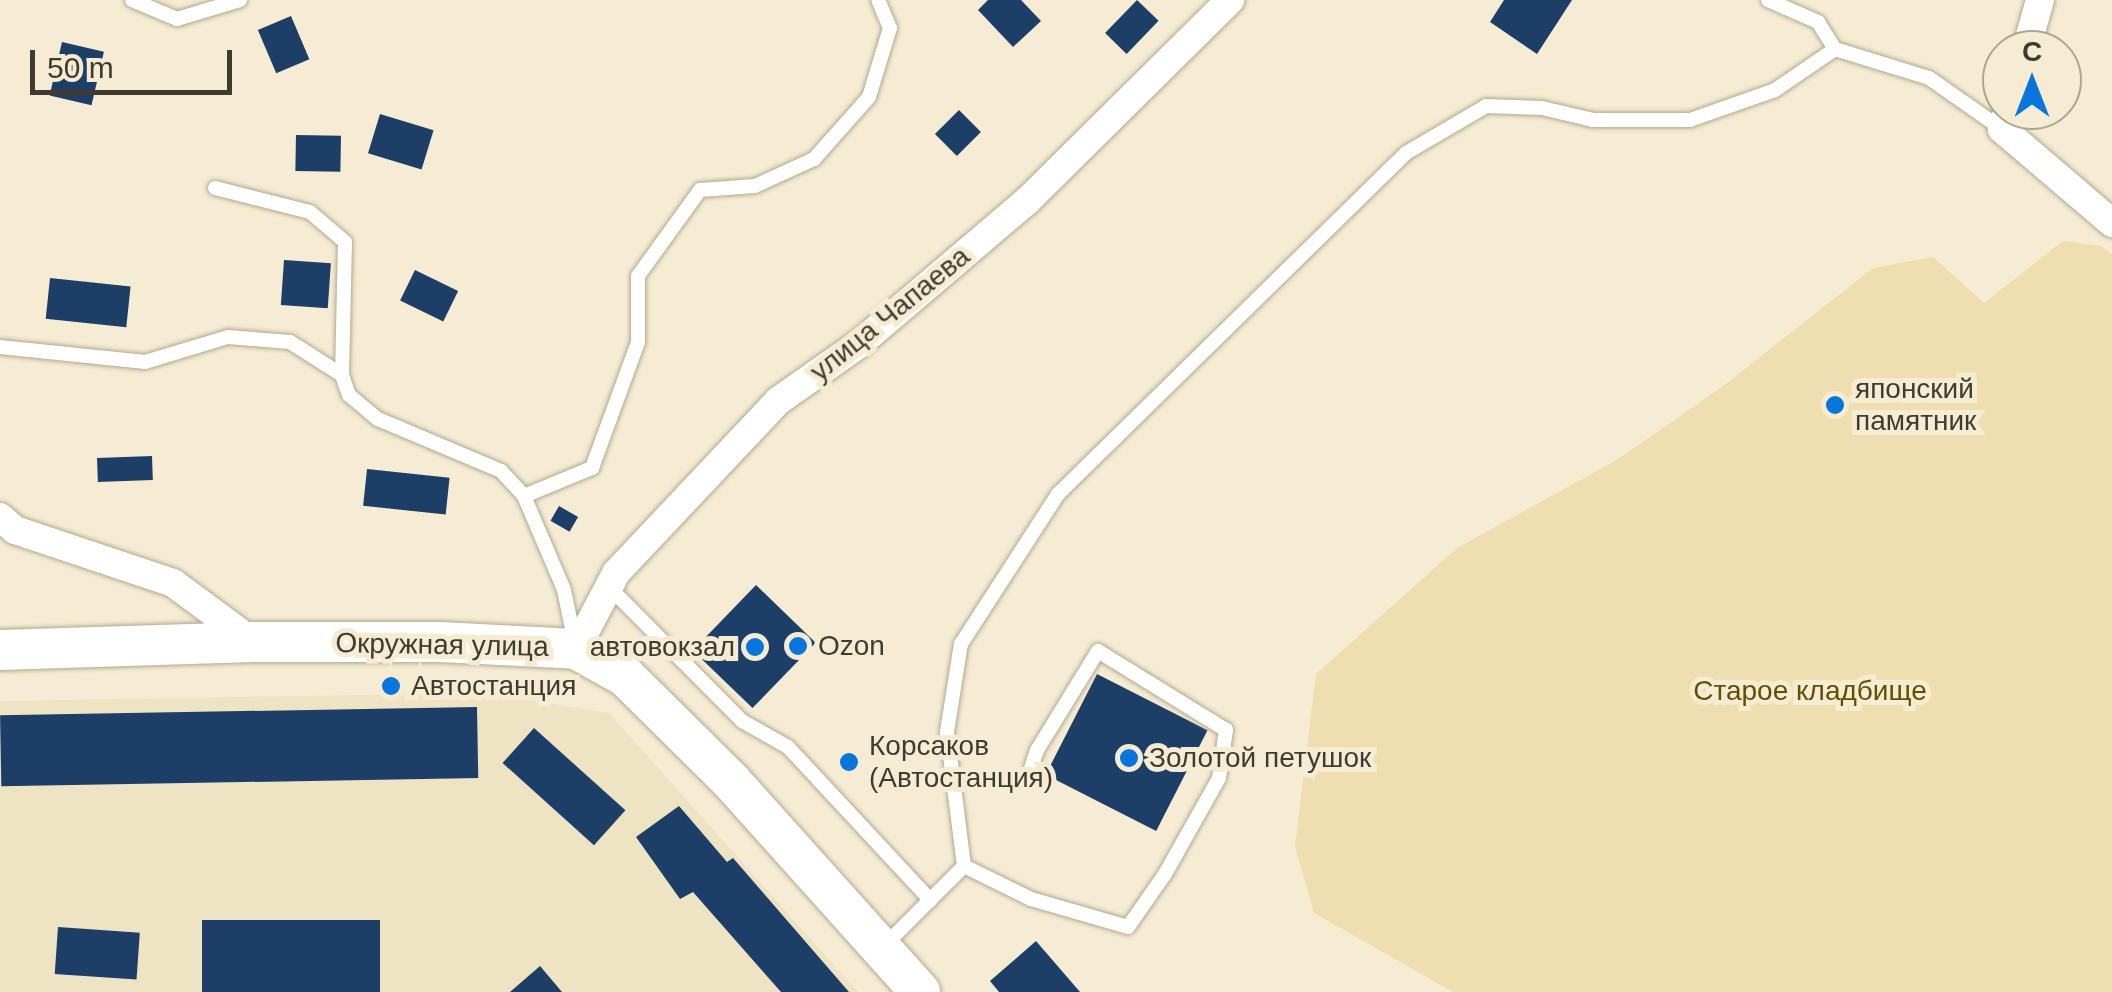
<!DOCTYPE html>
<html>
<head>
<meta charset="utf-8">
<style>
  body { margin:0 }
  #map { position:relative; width:2112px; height:992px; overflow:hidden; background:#f5ecd3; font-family:Arial,sans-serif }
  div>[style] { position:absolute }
  .built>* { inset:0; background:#eee3c2 }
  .green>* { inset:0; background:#efdeaf }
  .building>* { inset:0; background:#1c3e67; transform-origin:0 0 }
  .roads { filter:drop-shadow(0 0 2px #b1a991) drop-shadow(0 0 2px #b1a991) }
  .service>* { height:14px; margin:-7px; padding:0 7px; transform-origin:7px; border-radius:7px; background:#fff }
  .minor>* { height:28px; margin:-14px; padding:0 14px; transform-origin:14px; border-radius:14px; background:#fff }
  .secondary>* { height:40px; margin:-20px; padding:0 20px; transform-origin:20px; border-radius:20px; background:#fff }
  .dots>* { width:28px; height:28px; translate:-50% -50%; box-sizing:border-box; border:5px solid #f5ecd3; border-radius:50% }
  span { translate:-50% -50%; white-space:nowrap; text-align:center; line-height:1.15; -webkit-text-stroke:10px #f5ecd3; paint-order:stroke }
  .street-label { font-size:28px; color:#3f3b31 }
  .poi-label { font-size:28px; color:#3f3b31 }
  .left { translate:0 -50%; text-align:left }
  .right { translate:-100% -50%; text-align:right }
  .park-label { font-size:28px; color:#644f00 }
  .north { position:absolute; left:1982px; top:30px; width:100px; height:100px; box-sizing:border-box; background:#f5ecd3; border:2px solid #aca592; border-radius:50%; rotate:0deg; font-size:28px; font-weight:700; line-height:40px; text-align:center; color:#3f3b31 }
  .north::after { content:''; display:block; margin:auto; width:35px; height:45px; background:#0675dc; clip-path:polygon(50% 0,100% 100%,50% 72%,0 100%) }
  .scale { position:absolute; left:30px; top:50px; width:202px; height:45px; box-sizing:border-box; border:5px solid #3f3b31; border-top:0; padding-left:12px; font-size:30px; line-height:35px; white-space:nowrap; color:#3f3b31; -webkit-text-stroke:8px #f5ecd3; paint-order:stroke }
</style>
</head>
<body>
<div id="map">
  <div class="built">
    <i style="clip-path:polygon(483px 693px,609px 713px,858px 992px,0 992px,0 701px)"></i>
  </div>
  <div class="green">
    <i style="clip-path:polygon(2063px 241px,2101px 246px,2112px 254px,2112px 992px,1453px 992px,1314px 913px,1295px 846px,1316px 674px,1457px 548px,1615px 461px,1722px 387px,1873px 268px,1933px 257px,1984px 303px)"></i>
  </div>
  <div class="building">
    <i style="clip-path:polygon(988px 0,1021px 0,1041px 21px,1013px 47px,978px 10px)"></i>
    <i style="left:1137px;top:0;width:30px;height:46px;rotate:44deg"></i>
    <i style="clip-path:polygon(1504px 0,1572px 0,1537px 54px,1490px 22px)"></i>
    <i style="left:291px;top:16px;width:47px;height:36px;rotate:67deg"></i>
    <i style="left:62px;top:42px;width:43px;height:55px;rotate:13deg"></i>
    <i style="left:959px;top:110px;width:31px;height:34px;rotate:45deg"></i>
    <i style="left:380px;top:114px;width:56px;height:41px;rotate:17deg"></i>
    <i style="left:296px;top:135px;width:45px;height:36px;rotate:1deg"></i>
    <i style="left:284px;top:260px;width:47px;height:45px;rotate:4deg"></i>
    <i style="left:415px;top:270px;width:48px;height:34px;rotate:26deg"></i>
    <i style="left:50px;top:278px;width:81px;height:41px;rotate:6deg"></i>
    <i style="left:152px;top:456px;width:24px;height:55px;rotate:88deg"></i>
    <i style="left:367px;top:469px;width:83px;height:37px;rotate:6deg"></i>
    <i style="left:559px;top:506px;width:22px;height:17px;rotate:30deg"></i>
    <i style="left:756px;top:585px;width:83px;height:91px;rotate:44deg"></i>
    <i style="left:1097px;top:674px;width:124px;height:113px;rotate:27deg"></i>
    <i style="left:477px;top:707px;width:71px;height:477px;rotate:89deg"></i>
    <i style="left:534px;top:728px;width:123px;height:47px;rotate:42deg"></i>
    <i style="clip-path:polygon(679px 806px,727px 862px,733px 858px,849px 992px,781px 992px,693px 892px,680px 899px,636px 837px)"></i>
    <i style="left:202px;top:920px;width:178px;height:72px"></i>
    <i style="left:58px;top:927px;width:82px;height:47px;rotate:4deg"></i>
    <i style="clip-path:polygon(1036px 941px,1080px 992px,999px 992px,990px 981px)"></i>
    <i style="clip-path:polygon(540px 966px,562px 992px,510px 992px)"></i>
  </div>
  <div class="roads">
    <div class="service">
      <i style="left:132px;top:0;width:49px;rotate:22.9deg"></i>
      <i style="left:177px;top:19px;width:66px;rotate:-16.8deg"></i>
      <i style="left:1768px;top:0;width:55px;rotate:23.7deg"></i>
      <i style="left:1818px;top:22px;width:32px;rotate:58deg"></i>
      <i style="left:215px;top:188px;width:98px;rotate:14.2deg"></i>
      <i style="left:310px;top:212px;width:46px;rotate:40.6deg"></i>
      <i style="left:345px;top:242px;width:133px;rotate:91.3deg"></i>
      <i style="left:342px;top:375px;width:21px;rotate:71deg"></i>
      <i style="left:349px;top:395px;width:38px;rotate:40deg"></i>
      <i style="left:378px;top:419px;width:134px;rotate:22.9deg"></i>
      <i style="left:501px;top:471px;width:34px;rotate:47deg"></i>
      <i style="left:524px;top:496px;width:102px;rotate:66.9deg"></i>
      <i style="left:564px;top:590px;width:54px;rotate:78.3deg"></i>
      <i style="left:0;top:347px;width:146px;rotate:5.9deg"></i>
      <i style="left:145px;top:362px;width:87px;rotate:-16.8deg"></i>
      <i style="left:228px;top:337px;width:62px;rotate:4.6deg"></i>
      <i style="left:290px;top:342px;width:62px;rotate:32.4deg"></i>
      <i style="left:524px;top:496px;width:74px;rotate:-22.4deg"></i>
      <i style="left:592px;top:468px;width:134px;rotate:-69.9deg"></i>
      <i style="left:638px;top:342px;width:66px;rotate:-90deg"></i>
      <i style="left:638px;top:276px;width:106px;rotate:-54.2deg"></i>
      <i style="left:700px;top:190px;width:55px;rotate:-4.2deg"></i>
      <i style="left:755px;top:186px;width:65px;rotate:-24.6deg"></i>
      <i style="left:814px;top:159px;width:83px;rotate:-48.4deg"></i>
      <i style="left:869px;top:97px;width:72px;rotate:-73.1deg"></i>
      <i style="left:890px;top:28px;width:30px;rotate:-113deg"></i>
      <i style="left:609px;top:587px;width:189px;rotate:45.2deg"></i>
      <i style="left:742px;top:721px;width:53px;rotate:29.5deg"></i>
      <i style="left:788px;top:747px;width:209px;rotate:47.1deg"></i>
      <i style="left:964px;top:866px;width:135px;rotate:-97.2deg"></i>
      <i style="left:947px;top:732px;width:89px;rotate:-81deg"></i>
      <i style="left:961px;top:644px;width:179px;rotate:-57.1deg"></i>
      <i style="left:1058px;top:494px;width:487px;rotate:-44.4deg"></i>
      <i style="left:1406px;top:153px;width:93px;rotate:-30.4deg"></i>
      <i style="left:1486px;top:106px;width:56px;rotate:2deg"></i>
      <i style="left:1542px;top:108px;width:52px;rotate:13.2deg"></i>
      <i style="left:1593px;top:120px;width:97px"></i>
      <i style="left:1690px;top:120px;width:90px;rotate:-19.4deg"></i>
      <i style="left:1775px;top:90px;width:73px;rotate:-34.3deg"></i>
      <i style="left:1835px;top:49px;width:98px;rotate:17.1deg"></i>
      <i style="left:1929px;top:78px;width:89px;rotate:34.9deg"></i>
      <i style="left:883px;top:947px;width:115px;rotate:-45deg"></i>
      <i style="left:964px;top:866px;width:75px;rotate:26.2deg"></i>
      <i style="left:1031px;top:899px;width:101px;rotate:16.1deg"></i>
      <i style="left:1128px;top:927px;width:65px;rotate:-55.1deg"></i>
      <i style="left:1165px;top:874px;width:110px;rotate:-60.6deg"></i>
      <i style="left:1219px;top:778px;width:49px;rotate:-81.7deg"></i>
      <i style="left:1226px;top:730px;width:150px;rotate:-148.3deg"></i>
      <i style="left:1098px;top:651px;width:116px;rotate:121.6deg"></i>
      <i style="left:1037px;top:750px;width:23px;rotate:108deg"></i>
    </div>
    <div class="minor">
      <i style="left:2026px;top:50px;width:52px;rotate:-74.4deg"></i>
      <i style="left:2008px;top:110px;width:20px;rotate:108deg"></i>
      <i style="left:2002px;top:129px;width:145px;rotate:40.5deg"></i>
      <i style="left:0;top:517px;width:20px;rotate:41deg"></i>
      <i style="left:15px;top:530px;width:167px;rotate:18.5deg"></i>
      <i style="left:173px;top:583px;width:99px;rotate:36.4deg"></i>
      <i style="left:576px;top:649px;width:86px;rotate:-62.2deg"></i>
      <i style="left:616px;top:573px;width:236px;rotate:-46.7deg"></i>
      <i style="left:778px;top:401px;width:99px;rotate:-35.1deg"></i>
      <i style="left:859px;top:344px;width:221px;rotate:-40.4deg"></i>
      <i style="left:1027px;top:201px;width:286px;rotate:-44.7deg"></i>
    </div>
    <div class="secondary">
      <i style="left:0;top:650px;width:253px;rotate:-1.8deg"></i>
      <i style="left:253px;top:642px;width:187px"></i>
      <i style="left:440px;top:642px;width:136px;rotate:2.9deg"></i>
      <i style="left:576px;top:649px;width:57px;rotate:29.2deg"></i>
      <i style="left:626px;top:677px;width:148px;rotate:44.7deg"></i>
      <i style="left:731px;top:781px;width:283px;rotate:48.1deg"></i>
    </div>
  </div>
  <div class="dots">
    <i style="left:1835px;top:405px;background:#0675dc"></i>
    <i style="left:798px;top:646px;background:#0675dc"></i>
    <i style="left:755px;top:647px;background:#0675dc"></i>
    <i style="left:391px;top:686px;background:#0675dc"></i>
    <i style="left:1129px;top:758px;background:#0675dc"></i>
    <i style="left:849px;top:762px;background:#0675dc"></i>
  </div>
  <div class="street-label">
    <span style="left:890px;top:314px;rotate:-39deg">улица Чапаева</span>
    <span style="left:442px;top:645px;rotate:1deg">Окружная улица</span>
  </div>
  <div class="poi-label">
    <span class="left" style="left:1855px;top:405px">японский<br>памятник</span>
    <span class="left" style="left:818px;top:646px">Ozon</span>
    <span class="right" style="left:735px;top:647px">автовокзал</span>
    <span class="left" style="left:411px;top:686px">Автостанция</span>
    <span class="left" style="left:869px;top:762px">Корсаков<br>(Автостанция)</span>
    <span class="left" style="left:1149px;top:758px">Золотой петушок</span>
  </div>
  <div class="park-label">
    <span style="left:1810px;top:691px">Старое кладбище</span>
  </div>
  <div class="north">С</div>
  <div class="scale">50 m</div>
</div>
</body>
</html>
